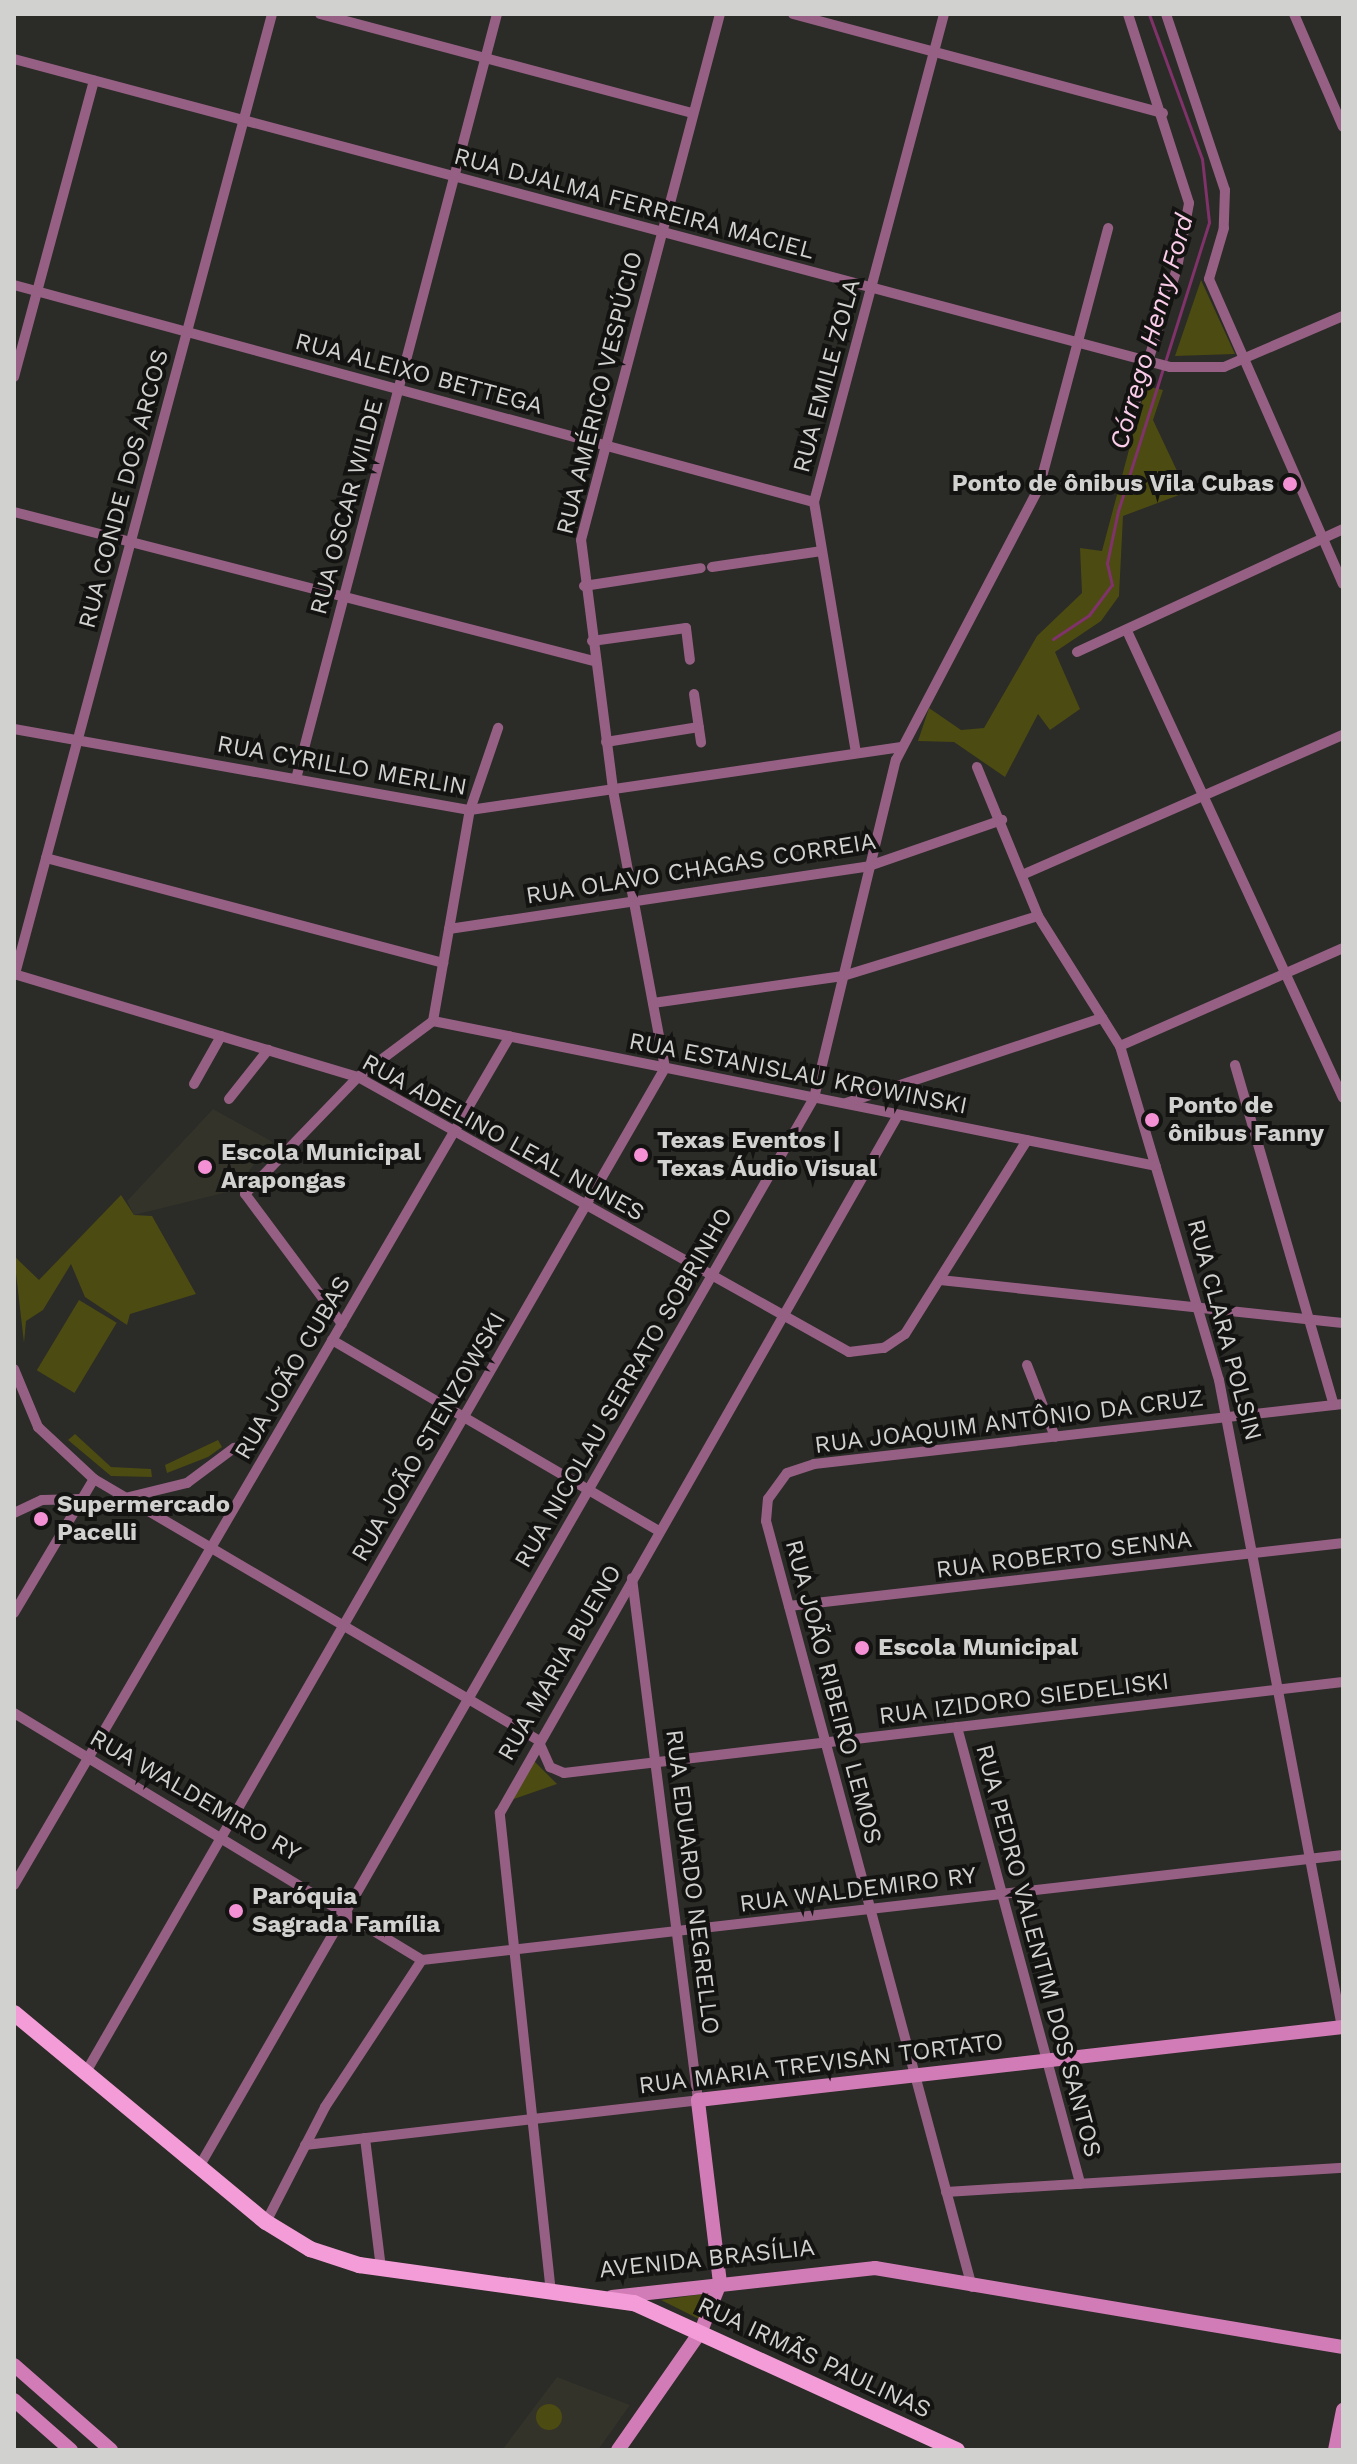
<!DOCTYPE html>
<html>
<head>
<meta charset="utf-8">
<style>
  body { margin:0 }
  #map { position:relative; width:1357px; height:2464px; overflow:hidden; background:#2b2b27; font-family:"Work Sans",sans-serif }
  div>[style] { position:absolute }
  .built>* { inset:0; background:#333329 }
  .green>* { inset:0; background:#4c4b12; transform-origin:0 0 }
  .round { border-radius:50% }
  .stream>* { height:3px; margin:-1.5px; padding:0 1.5px; transform-origin:1.5px; border-radius:1.5px; background:#80326a }
  .street>* { height:10px; margin:-5px; padding:0 5px; transform-origin:5px; border-radius:5px; background:#956083 }
  .secondary>* { height:14px; margin:-7px; padding:0 7px; transform-origin:7px; border-radius:7px; background:#d17cb6 }
  .primary>* { height:16px; margin:-8px; padding:0 8px; transform-origin:8px; border-radius:8px; background:#f49cd7 }
  .dots>* { width:22px; height:22px; translate:-50% -50%; box-sizing:border-box; border:4px solid #131311; border-radius:50% }
  span { translate:-50% -50%; white-space:nowrap; text-align:center; line-height:1.15; -webkit-text-stroke:8px #131311; paint-order:stroke }
  .street-label { font-size:24px; color:#d1d2cf }
  .poi-label { font-size:24px; color:#d1d2cf; font-weight:700 }
  .right { translate:-100% -50%; text-align:right }
  .left { translate:0 -50%; text-align:left }
  .water-label { font-size:26px; color:#fbcdea; font-style:italic }
  .frame { position:absolute; inset:0; border:16px solid #d1d2cf; pointer-events:none }
</style>
</head>
<body>
<div id="map">
  <div class="built">
    <i style="clip-path:polygon(213px 1109px,273px 1142px,232px 1191px,134px 1215px,127px 1201px)"></i>
    <i style="clip-path:polygon(557px 2377px,630px 2405px,598px 2450px,502px 2450px)"></i>
  </div>
  <div class="green">
    <i style="clip-path:polygon(1201px 280px,1235px 354px,1175px 356px)"></i>
    <i style="clip-path:polygon(1146px 386px,1163px 390px,1153px 420px,1187px 492px,1123px 516px,1119px 596px,1101px 621px,1055px 652px,1080px 709px,1050px 730px,1038px 714px,1005px 777px,954px 742px,918px 741px,929px 708px,961px 730px,984px 728px,1037px 636px,1082px 593px,1080px 548px,1102px 551px)"></i>
    <i style="clip-path:polygon(121px 1195px,134px 1215px,152px 1216px,196px 1294px,130px 1314px,127px 1325px,85px 1297px,71px 1264px,43px 1310px,26px 1321px,24px 1343px,14px 1256px,39px 1280px)"></i>
    <i style="left:79px;top:1300px;width:44px;height:82px;rotate:31deg"></i>
    <i style="clip-path:polygon(75px 1434px,111px 1467px,151px 1469px,152px 1477px,111px 1476px,68px 1440px)"></i>
    <i style="clip-path:polygon(218px 1440px,222px 1447px,208px 1457px,167px 1473px,165px 1465px)"></i>
    <i style="clip-path:polygon(533px 1760px,557px 1784px,511px 1800px)"></i>
    <i style="clip-path:polygon(709px 2293px,699px 2319px,661px 2300px)"></i>
    <i class="round" style="left:536px;top:2404px;width:26px;height:26px"></i>
  </div>
  <div class="stream">
    <i style="left:1053px;top:639px;width:43px;rotate:-33.7deg"></i>
    <i style="left:1089px;top:615px;width:38px;rotate:-53deg"></i>
    <i style="left:1112px;top:585px;width:23px;rotate:-103deg"></i>
    <i style="left:1107px;top:563px;width:53px;rotate:-78.1deg"></i>
    <i style="left:1118px;top:511px;width:303px;rotate:-72.5deg"></i>
    <i style="left:1209px;top:222px;width:63px;rotate:-96.3deg"></i>
    <i style="left:1202px;top:159px;width:154px;rotate:-110.1deg"></i>
  </div>
  <div class="street">
    <i style="left:320px;top:14px;width:386px;rotate:14.9deg"></i>
    <i style="left:793px;top:14px;width:383px;rotate:15deg"></i>
    <i style="left:1166px;top:14px;width:186px;rotate:71.5deg"></i>
    <i style="left:1225px;top:190px;width:38px;rotate:92deg"></i>
    <i style="left:1224px;top:228px;width:53px;rotate:106.4deg"></i>
    <i style="left:1209px;top:279px;width:333px;rotate:66.3deg"></i>
    <i style="left:1294px;top:14px;width:123px;rotate:66.6deg"></i>
    <i style="left:14px;top:59px;width:1196px;rotate:14.92deg"></i>
    <i style="left:1170px;top:367px;width:54px"></i>
    <i style="left:1224px;top:367px;width:129px;rotate:-23.2deg"></i>
    <i style="left:14px;top:285px;width:829px;rotate:15.18deg"></i>
    <i style="left:14px;top:377px;width:307px;rotate:-74.9deg"></i>
    <i style="left:1126px;top:432px;width:172px;rotate:-72.7deg"></i>
    <i style="left:1177px;top:268px;width:66px;rotate:-79.5deg"></i>
    <i style="left:1189px;top:203px;width:199px;rotate:-107.9deg"></i>
    <i style="left:14px;top:512px;width:599px;rotate:14.41deg"></i>
    <i style="left:712px;top:567px;width:111px;rotate:-8.3deg"></i>
    <i style="left:584px;top:586px;width:118px;rotate:-8.7deg"></i>
    <i style="left:1128px;top:633px;width:512px;rotate:65.19deg"></i>
    <i style="left:592px;top:641px;width:95px;rotate:-7.9deg"></i>
    <i style="left:686px;top:628px;width:32px;rotate:83deg"></i>
    <i style="left:1077px;top:652px;width:293px;rotate:-24.8deg"></i>
    <i style="left:694px;top:694px;width:49px;rotate:81.7deg"></i>
    <i style="left:14px;top:729px;width:463px;rotate:10.1deg"></i>
    <i style="left:470px;top:810px;width:436px;rotate:-8.3deg"></i>
    <i style="left:606px;top:742px;width:94px;rotate:-9.2deg"></i>
    <i style="left:856px;top:753px;width:254px;rotate:-99.5deg"></i>
    <i style="left:814px;top:502px;width:505px;rotate:-75.08deg"></i>
    <i style="left:977px;top:767px;width:161px;rotate:67.7deg"></i>
    <i style="left:1038px;top:916px;width:154px;rotate:57.8deg"></i>
    <i style="left:1120px;top:1046px;width:348px;rotate:73.5deg"></i>
    <i style="left:1219px;top:1380px;width:659px;rotate:79.24deg"></i>
    <i style="left:296px;top:779px;width:791px;rotate:-75.28deg"></i>
    <i style="left:46px;top:858px;width:411px;rotate:14.8deg"></i>
    <i style="left:1022px;top:875px;width:350px;rotate:-23.6deg"></i>
    <i style="left:449px;top:929px;width:425px;rotate:-8.5deg"></i>
    <i style="left:869px;top:866px;width:141px;rotate:-19.1deg"></i>
    <i style="left:14px;top:974px;width:359px;rotate:16.7deg"></i>
    <i style="left:358px;top:1077px;width:563px;rotate:29.25deg"></i>
    <i style="left:849px;top:1352px;width:35px;rotate:-7deg"></i>
    <i style="left:884px;top:1348px;width:25px;rotate:-34deg"></i>
    <i style="left:905px;top:1334px;width:229px;rotate:-57.8deg"></i>
    <i style="left:15px;top:974px;width:994px;rotate:-75.01deg"></i>
    <i style="left:653px;top:1003px;width:192px;rotate:-8.1deg"></i>
    <i style="left:843px;top:976px;width:204px;rotate:-17.1deg"></i>
    <i style="left:433px;top:1021px;width:737px;rotate:11.34deg"></i>
    <i style="left:1120px;top:1046px;width:244px;rotate:-23.7deg"></i>
    <i style="left:1235px;top:1065px;width:354px;rotate:73.8deg"></i>
    <i style="left:194px;top:1084px;width:55px;rotate:-60.6deg"></i>
    <i style="left:229px;top:1099px;width:63px;rotate:-51.5deg"></i>
    <i style="left:846px;top:1103px;width:270px;rotate:-18.4deg"></i>
    <i style="left:940px;top:1280px;width:405px;rotate:6.1deg"></i>
    <i style="left:342px;top:1324px;width:162px;rotate:-126.7deg"></i>
    <i style="left:245px;top:1194px;width:163px;rotate:-46deg"></i>
    <i style="left:358px;top:1077px;width:94px;rotate:-36.7deg"></i>
    <i style="left:433px;top:1021px;width:214px;rotate:-80.1deg"></i>
    <i style="left:470px;top:810px;width:87px;rotate:-71.1deg"></i>
    <i style="left:332px;top:1340px;width:379px;rotate:30.3deg"></i>
    <i style="left:1027px;top:1365px;width:77px;rotate:68.7deg"></i>
    <i style="left:14px;top:1369px;width:63px;rotate:67.5deg"></i>
    <i style="left:38px;top:1427px;width:76px;rotate:42.9deg"></i>
    <i style="left:94px;top:1479px;width:515px;rotate:30.45deg"></i>
    <i style="left:538px;top:1740px;width:30px;rotate:66deg"></i>
    <i style="left:550px;top:1767px;width:15px;rotate:23deg"></i>
    <i style="left:564px;top:1773px;width:784px;rotate:-6.66deg"></i>
    <i style="left:125px;top:1498px;width:64px;rotate:-13.6deg"></i>
    <i style="left:187px;top:1483px;width:59px;rotate:-36.7deg"></i>
    <i style="left:14px;top:1513px;width:31px;rotate:-25deg"></i>
    <i style="left:42px;top:1500px;width:40px;rotate:-1.4deg"></i>
    <i style="left:789px;top:1606px;width:558px;rotate:-6.49deg"></i>
    <i style="left:14px;top:1613px;width:156px;rotate:-59.2deg"></i>
    <i style="left:14px;top:1713px;width:477px;rotate:31.2deg"></i>
    <i style="left:422px;top:1960px;width:927px;rotate:-6.5deg"></i>
    <i style="left:957px;top:1727px;width:473px;rotate:74.9deg"></i>
    <i style="left:14px;top:1885px;width:983px;rotate:-59.71deg"></i>
    <i style="left:86px;top:2072px;width:1159px;rotate:-60.03deg"></i>
    <i style="left:665px;top:1068px;width:284px;rotate:-100.6deg"></i>
    <i style="left:613px;top:789px;width:251px;rotate:-97.3deg"></i>
    <i style="left:581px;top:540px;width:544px;rotate:-75.2deg"></i>
    <i style="left:365px;top:2138px;width:131px;rotate:83deg"></i>
    <i style="left:305px;top:2145px;width:396px;rotate:-6.5deg"></i>
    <i style="left:698px;top:2100px;width:526px;rotate:-97.21deg"></i>
    <i style="left:199px;top:2167px;width:1233px;rotate:-60.09deg"></i>
    <i style="left:814px;top:1098px;width:348px;rotate:-76.4deg"></i>
    <i style="left:896px;top:760px;width:307px;rotate:-62.3deg"></i>
    <i style="left:1039px;top:488px;width:269px;rotate:-75.1deg"></i>
    <i style="left:946px;top:2192px;width:398px;rotate:-3.5deg"></i>
    <i style="left:266px;top:2222px;width:129px;rotate:-62.8deg"></i>
    <i style="left:325px;top:2107px;width:176px;rotate:-56.6deg"></i>
    <i style="left:972px;top:2287px;width:793px;rotate:-105.05deg"></i>
    <i style="left:766px;top:1521px;width:22px;rotate:-85deg"></i>
    <i style="left:768px;top:1499px;width:32px;rotate:-54deg"></i>
    <i style="left:787px;top:1473px;width:28px;rotate:-18deg"></i>
    <i style="left:814px;top:1464px;width:532px;rotate:-6.47deg"></i>
    <i style="left:551px;top:2293px;width:483px;rotate:-96.1deg"></i>
    <i style="left:500px;top:1813px;width:803px;rotate:-60.31deg"></i>
  </div>
  <div class="secondary">
    <i style="left:612px;top:2297px;width:265px;rotate:-6.3deg"></i>
    <i style="left:875px;top:2268px;width:475px;rotate:9.6deg"></i>
    <i style="left:14px;top:2365px;width:129px;rotate:41.2deg"></i>
    <i style="left:14px;top:2400px;width:76px;rotate:41.3deg"></i>
    <i style="left:618px;top:2450px;width:145px;rotate:-55.1deg"></i>
    <i style="left:701px;top:2331px;width:52px;rotate:-68.4deg"></i>
    <i style="left:720px;top:2283px;width:184px;rotate:-96.9deg"></i>
    <i style="left:698px;top:2100px;width:649px;rotate:-6.46deg"></i>
    <i style="left:1335px;top:2450px;width:41px;rotate:-78.7deg"></i>
  </div>
  <div class="primary">
    <i style="left:14px;top:2013px;width:327px;rotate:39.7deg"></i>
    <i style="left:266px;top:2222px;width:52px;rotate:31.5deg"></i>
    <i style="left:310px;top:2249px;width:52px;rotate:18.1deg"></i>
    <i style="left:359px;top:2265px;width:278px;rotate:7.9deg"></i>
    <i style="left:634px;top:2303px;width:355px;rotate:24.5deg"></i>
  </div>
  <div class="dots">
    <i style="left:1290px;top:484px;background:#f491d4"></i>
    <i style="left:1152px;top:1120px;background:#f491d4"></i>
    <i style="left:641px;top:1155px;background:#f491d4"></i>
    <i style="left:205px;top:1167px;background:#f491d4"></i>
    <i style="left:41px;top:1519px;background:#f491d4"></i>
    <i style="left:862px;top:1648px;background:#f491d4"></i>
    <i style="left:236px;top:1911px;background:#f491d4"></i>
  </div>
  <div class="street-label">
    <span style="left:634px;top:204px;rotate:15deg">RUA DJALMA FERREIRA MACIEL</span>
    <span style="left:419px;top:374px;rotate:15deg">RUA ALEIXO BETTEGA</span>
    <span style="left:827px;top:376px;rotate:-75deg">RUA EMILE ZOLA</span>
    <span style="left:600px;top:393px;rotate:-76deg">RUA AMÉRICO VESPÚCIO</span>
    <span style="left:124px;top:489px;rotate:-75deg">RUA CONDE DOS ARCOS</span>
    <span style="left:347px;top:507px;rotate:-75deg">RUA OSCAR WILDE</span>
    <span style="left:342px;top:766px;rotate:10deg">RUA CYRILLO MERLIN</span>
    <span style="left:701px;top:869px;rotate:-9deg">RUA OLAVO CHAGAS CORREIA</span>
    <span style="left:798px;top:1074px;rotate:11deg">RUA ESTANISLAU KROWINSKI</span>
    <span style="left:503px;top:1138px;rotate:29deg">RUA ADELINO LEAL NUNES</span>
    <span style="left:1224px;top:1330px;rotate:75deg">RUA CLARA POLSIN</span>
    <span style="left:293px;top:1368px;rotate:-60deg">RUA JOÃO CUBAS</span>
    <span style="left:624px;top:1388px;rotate:-60deg">RUA NICOLAU SERRATO SOBRINHO</span>
    <span style="left:1009px;top:1422px;rotate:-7deg">RUA JOAQUIM ANTÔNIO DA CRUZ</span>
    <span style="left:429px;top:1437px;rotate:-60deg">RUA JOÃO STENZOWSKI</span>
    <span style="left:1064px;top:1555px;rotate:-7deg">RUA ROBERTO SENNA</span>
    <span style="left:560px;top:1663px;rotate:-60deg">RUA MARIA BUENO</span>
    <span style="left:833px;top:1692px;rotate:75deg">RUA JOÃO RIBEIRO LEMOS</span>
    <span style="left:1024px;top:1699px;rotate:-7deg">RUA IZIDORO SIEDELISKI</span>
    <span style="left:195px;top:1796px;rotate:30deg">RUA WALDEMIRO RY</span>
    <span style="left:692px;top:1882px;rotate:83deg">RUA EDUARDO NEGRELLO</span>
    <span style="left:858px;top:1890px;rotate:-7deg">RUA WALDEMIRO RY</span>
    <span style="left:1038px;top:1951px;rotate:75deg">RUA PEDRO VALENTIM DOS SANTOS</span>
    <span style="left:821px;top:2064px;rotate:-7deg">RUA MARIA TREVISAN TORTATO</span>
    <span style="left:707px;top:2259px;rotate:-6deg">AVENIDA BRASÍLIA</span>
    <span style="left:814px;top:2358px;rotate:25deg">RUA IRMÃS PAULINAS</span>
  </div>
  <div class="poi-label">
    <span class="right" style="left:1274px;top:484px">Ponto de ônibus Vila Cubas</span>
    <span class="left" style="left:1168px;top:1120px">Ponto de<br>ônibus Fanny</span>
    <span class="left" style="left:657px;top:1155px">Texas Eventos |<br>Texas Áudio Visual</span>
    <span class="left" style="left:221px;top:1167px">Escola Municipal<br>Arapongas</span>
    <span class="left" style="left:57px;top:1519px">Supermercado<br>Pacelli</span>
    <span class="left" style="left:878px;top:1648px">Escola Municipal</span>
    <span class="left" style="left:252px;top:1911px">Paróquia<br>Sagrada Família</span>
  </div>
  <div class="water-label">
    <span style="left:1152px;top:332px;rotate:-74deg">Córrego Henry Ford</span>
  </div>
  <div class="frame"></div>
</div>
</body>
</html>
